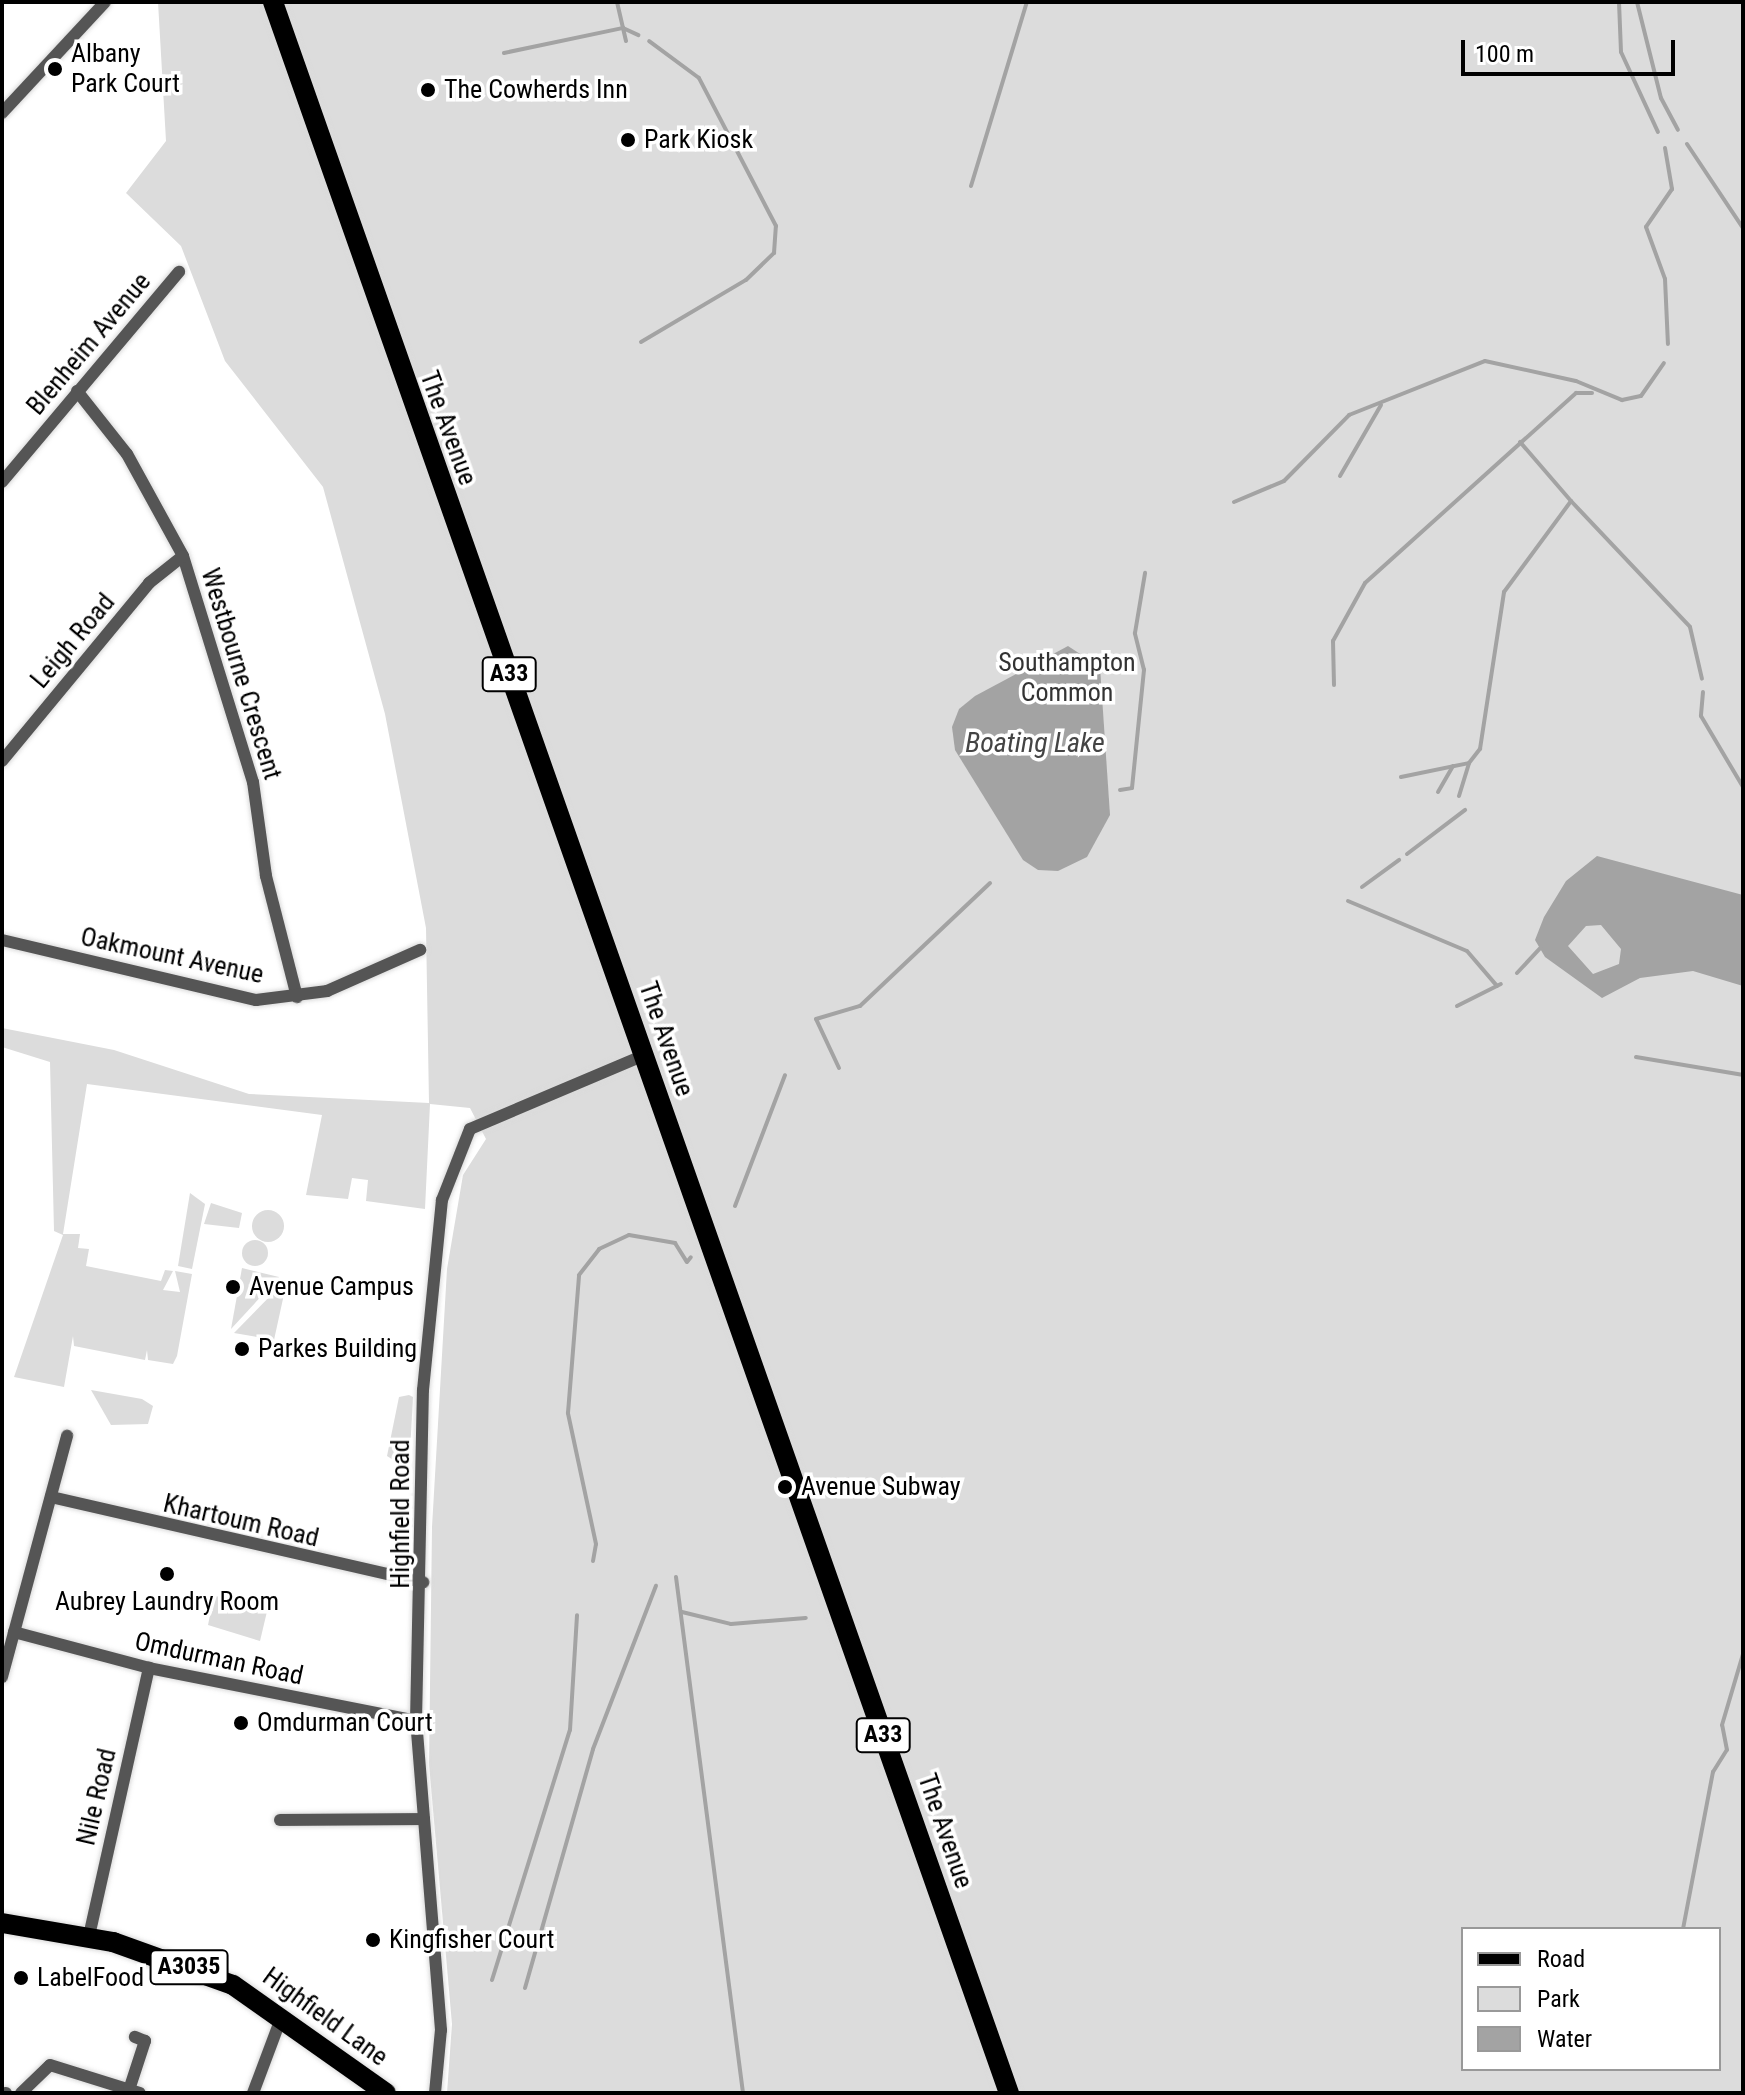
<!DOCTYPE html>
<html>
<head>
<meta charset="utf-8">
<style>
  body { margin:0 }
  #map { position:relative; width:1745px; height:2095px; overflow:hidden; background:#fff; font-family:"Roboto Condensed",sans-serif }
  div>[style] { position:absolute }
  .green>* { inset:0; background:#dcdcdc }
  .round { border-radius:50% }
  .water>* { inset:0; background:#a3a3a3 }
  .stream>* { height:4px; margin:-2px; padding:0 2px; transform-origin:2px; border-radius:2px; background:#a3a3a3 }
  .roads { filter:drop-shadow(0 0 2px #dbdbdb) drop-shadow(0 0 2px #dbdbdb) }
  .minor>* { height:12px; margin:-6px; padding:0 6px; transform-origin:6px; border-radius:6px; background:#555 }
  .primary>* { height:20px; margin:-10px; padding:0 10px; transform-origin:10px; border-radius:10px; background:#000 }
  .dots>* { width:22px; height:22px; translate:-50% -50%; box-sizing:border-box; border:4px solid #fff; border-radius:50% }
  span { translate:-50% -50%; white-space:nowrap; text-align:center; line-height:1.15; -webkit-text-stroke:7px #fff; paint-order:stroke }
  .shield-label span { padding:2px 6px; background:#fff; border:2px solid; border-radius:6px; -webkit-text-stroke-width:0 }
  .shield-label { font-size:24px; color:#000; font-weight:700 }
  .poi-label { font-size:26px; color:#000 }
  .left { translate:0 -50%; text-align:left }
  .street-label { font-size:26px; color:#000 }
  .park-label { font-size:26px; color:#333 }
  .water-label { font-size:28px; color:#444; font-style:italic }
  .frame { position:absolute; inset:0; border:4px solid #000; pointer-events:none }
  .legend { position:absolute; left:1461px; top:1927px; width:260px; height:144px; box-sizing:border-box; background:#fff; border:2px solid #999; margin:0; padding:10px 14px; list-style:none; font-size:24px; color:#000 }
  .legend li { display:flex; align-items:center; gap:16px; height:40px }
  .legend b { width:40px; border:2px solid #999 }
  .scale { position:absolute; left:1461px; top:40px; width:214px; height:36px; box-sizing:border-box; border:4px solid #000; border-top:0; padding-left:10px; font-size:24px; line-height:28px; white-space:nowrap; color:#000; -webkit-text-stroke:6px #fff; paint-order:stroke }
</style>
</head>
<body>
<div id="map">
  <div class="green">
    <i style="clip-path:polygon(evenodd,158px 2px,1743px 2px,1743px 2093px,447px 2093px,452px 2024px,429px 1764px,432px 1527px,447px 1269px,463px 1175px,486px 1139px,470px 1108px,430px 1104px,425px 1209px,366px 1201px,368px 1180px,352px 1178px,348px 1199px,306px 1195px,322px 1115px,87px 1084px,63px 1234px,80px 1234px,78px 1248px,89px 1249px,86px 1266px,161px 1281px,165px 1270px,173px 1271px,163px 1290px,180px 1292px,175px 1271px,192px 1274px,177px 1356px,173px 1364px,148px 1360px,147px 1350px,145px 1360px,74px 1346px,73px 1336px,64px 1387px,14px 1377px,63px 1235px,54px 1231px,50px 1062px,2px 1047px,2px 1028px,114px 1050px,249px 1094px,429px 1103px,426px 928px,385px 714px,323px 487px,225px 361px,181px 246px,126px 193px,166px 141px,158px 2px,1463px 1929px,1719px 1929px,1719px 2069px,1463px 2069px,1463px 1929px)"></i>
    <i style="clip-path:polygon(190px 1193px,205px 1204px,192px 1269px,178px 1266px)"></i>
    <i style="clip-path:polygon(211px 1203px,242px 1213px,239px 1228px,204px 1224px)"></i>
    <i class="round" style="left:252px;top:1210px;width:32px;height:32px"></i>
    <i class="round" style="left:242px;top:1240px;width:26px;height:26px"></i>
    <i style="clip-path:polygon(242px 1268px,279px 1277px,231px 1329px)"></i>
    <i style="clip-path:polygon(286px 1285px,274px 1340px,234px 1333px,280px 1286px)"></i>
    <i style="clip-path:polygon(91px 1390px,142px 1399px,153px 1406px,148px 1424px,111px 1425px)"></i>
    <i style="clip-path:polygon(409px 1395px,413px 1397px,409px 1470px,387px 1456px,399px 1397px)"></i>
    <i style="clip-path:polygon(214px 1596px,269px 1603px,260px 1641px,208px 1625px)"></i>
  </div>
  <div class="water">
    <i style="clip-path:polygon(1068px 646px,1100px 667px,1110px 815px,1087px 857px,1058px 871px,1038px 870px,1023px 860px,955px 750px,952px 727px,959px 709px,975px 696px)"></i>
    <i style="clip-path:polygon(evenodd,1597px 856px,1743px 895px,1743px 986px,1693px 971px,1640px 978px,1602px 998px,1545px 957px,1535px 940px,1544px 917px,1566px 881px,1597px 856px,1601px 925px,1621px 949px,1619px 964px,1593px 974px,1568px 946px,1586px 926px,1601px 925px)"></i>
  </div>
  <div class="stream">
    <i style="left:617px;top:2px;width:40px;rotate:77deg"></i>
    <i style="left:1619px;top:2px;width:50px;rotate:87.7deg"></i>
    <i style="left:1621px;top:52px;width:88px;rotate:65.2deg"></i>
    <i style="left:1637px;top:2px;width:99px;rotate:76deg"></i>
    <i style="left:1661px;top:98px;width:36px;rotate:62deg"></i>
    <i style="left:504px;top:53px;width:122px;rotate:-11.9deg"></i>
    <i style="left:623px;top:28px;width:17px;rotate:25deg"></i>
    <i style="left:1687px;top:144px;width:101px;rotate:56.3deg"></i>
    <i style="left:1665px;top:148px;width:42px;rotate:80.3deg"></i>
    <i style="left:1672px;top:189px;width:46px;rotate:124.4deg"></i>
    <i style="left:1646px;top:227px;width:55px;rotate:69.9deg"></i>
    <i style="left:1665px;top:279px;width:65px;rotate:87.4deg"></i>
    <i style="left:971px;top:186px;width:192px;rotate:-73.1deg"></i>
    <i style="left:641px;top:342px;width:122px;rotate:-30.6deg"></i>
    <i style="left:746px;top:280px;width:39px;rotate:-44deg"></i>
    <i style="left:774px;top:253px;width:27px;rotate:-86deg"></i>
    <i style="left:776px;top:226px;width:167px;rotate:-117.5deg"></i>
    <i style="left:699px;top:78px;width:62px;rotate:-143.5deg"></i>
    <i style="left:1340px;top:476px;width:82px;rotate:-60deg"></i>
    <i style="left:1571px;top:501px;width:173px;rotate:46.6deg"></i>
    <i style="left:1690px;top:627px;width:53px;rotate:77deg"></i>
    <i style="left:1234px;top:502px;width:54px;rotate:-22.8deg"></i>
    <i style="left:1284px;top:481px;width:93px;rotate:-45.4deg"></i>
    <i style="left:1349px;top:415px;width:146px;rotate:-21.7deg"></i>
    <i style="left:1485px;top:361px;width:93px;rotate:12.4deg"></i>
    <i style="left:1576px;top:381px;width:50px;rotate:22.4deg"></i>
    <i style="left:1622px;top:400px;width:19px;rotate:-12deg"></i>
    <i style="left:1641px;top:396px;width:40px;rotate:-55.1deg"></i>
    <i style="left:1334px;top:685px;width:44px;rotate:-91.3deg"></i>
    <i style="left:1333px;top:641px;width:66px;rotate:-61.1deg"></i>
    <i style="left:1365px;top:583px;width:284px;rotate:-42deg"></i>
    <i style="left:1576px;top:393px;width:16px"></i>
    <i style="left:1703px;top:692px;width:24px;rotate:95deg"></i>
    <i style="left:1701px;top:716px;width:82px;rotate:59.4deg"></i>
    <i style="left:1401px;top:777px;width:69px;rotate:-11.6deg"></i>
    <i style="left:1469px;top:763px;width:18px;rotate:-52deg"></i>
    <i style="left:1480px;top:749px;width:159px;rotate:-81.3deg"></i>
    <i style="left:1504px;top:592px;width:113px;rotate:-53.6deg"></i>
    <i style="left:1571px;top:501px;width:78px;rotate:-130.8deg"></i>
    <i style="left:1120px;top:790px;width:12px;rotate:-9deg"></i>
    <i style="left:1132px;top:788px;width:119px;rotate:-84.2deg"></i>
    <i style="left:1144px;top:670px;width:38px;rotate:-104deg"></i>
    <i style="left:1135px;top:633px;width:61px;rotate:-80.5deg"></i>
    <i style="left:1438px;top:792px;width:30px;rotate:-60deg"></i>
    <i style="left:1459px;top:796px;width:34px;rotate:-73deg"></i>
    <i style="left:1407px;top:854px;width:73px;rotate:-37.2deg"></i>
    <i style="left:1362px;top:887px;width:46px;rotate:-36.1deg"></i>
    <i style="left:1348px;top:901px;width:129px;rotate:22.8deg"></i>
    <i style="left:1467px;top:951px;width:46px;rotate:49.4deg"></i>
    <i style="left:1517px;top:973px;width:34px;rotate:-47deg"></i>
    <i style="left:1457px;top:1006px;width:49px;rotate:-26.6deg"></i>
    <i style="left:1636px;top:1057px;width:109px;rotate:9.5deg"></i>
    <i style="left:839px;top:1068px;width:54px;rotate:-115.1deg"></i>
    <i style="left:816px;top:1019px;width:46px;rotate:-16.5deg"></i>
    <i style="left:860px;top:1006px;width:179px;rotate:-43.4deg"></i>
    <i style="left:735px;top:1206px;width:140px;rotate:-69.1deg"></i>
    <i style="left:593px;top:1561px;width:17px;rotate:-80deg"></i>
    <i style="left:596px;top:1544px;width:134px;rotate:-102.1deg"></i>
    <i style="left:568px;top:1413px;width:138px;rotate:-85.4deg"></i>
    <i style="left:579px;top:1275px;width:33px;rotate:-52deg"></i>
    <i style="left:599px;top:1249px;width:33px;rotate:-25deg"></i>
    <i style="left:629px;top:1235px;width:47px;rotate:9.9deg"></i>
    <i style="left:675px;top:1243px;width:22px;rotate:58deg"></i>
    <i style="left:687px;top:1262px;width:6px;rotate:-51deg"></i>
    <i style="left:676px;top:1577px;width:520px;rotate:82.6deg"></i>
    <i style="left:682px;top:1612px;width:50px;rotate:13.8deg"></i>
    <i style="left:731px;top:1624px;width:75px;rotate:-4.6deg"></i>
    <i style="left:1683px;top:1929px;width:160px;rotate:-79.2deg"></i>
    <i style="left:1713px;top:1772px;width:26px;rotate:-58deg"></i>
    <i style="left:1727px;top:1750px;width:25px;rotate:-101deg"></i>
    <i style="left:1722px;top:1725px;width:74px;rotate:-73.5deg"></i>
    <i style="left:492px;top:1980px;width:262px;rotate:-72.7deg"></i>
    <i style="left:570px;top:1730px;width:115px;rotate:-86.5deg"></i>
    <i style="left:525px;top:1988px;width:248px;rotate:-74.1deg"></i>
    <i style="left:593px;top:1749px;width:175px;rotate:-68.9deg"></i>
  </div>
  <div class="roads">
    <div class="minor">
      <i style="left:2px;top:113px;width:151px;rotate:-47.1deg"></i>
      <i style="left:77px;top:391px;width:80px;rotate:51.6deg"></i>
      <i style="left:127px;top:454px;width:116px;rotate:61.2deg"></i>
      <i style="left:183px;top:556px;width:237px;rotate:72.8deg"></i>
      <i style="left:253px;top:782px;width:95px;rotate:82.1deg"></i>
      <i style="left:266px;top:876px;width:125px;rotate:75.6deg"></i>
      <i style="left:2px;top:482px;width:275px;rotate:-49.9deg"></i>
      <i style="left:2px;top:761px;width:231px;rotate:-50.4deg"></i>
      <i style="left:149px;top:583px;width:43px;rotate:-38.5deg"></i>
      <i style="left:2px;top:940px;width:261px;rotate:13.3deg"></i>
      <i style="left:256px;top:1000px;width:72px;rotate:-7.2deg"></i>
      <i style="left:327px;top:991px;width:102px;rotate:-23.8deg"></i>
      <i style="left:51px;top:1497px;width:382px;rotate:12.9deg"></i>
      <i style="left:14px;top:1632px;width:140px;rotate:14.9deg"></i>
      <i style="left:149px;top:1668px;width:272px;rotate:11.2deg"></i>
      <i style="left:2px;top:1677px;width:250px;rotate:-74.9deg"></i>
      <i style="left:280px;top:1820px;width:144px;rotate:-0.4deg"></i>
      <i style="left:89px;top:1936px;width:275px;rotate:-77.4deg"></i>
      <i style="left:5px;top:2093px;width:1px"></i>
      <i style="left:21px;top:2093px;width:40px;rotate:-44deg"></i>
      <i style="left:50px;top:2065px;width:94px;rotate:17.3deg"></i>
      <i style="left:128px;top:2093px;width:55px;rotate:-71.9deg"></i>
      <i style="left:145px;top:2041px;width:11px;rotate:-158deg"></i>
      <i style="left:253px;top:2093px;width:82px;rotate:-69.4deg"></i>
      <i style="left:435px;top:2093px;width:63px;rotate:-84.6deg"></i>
      <i style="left:441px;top:2030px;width:310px;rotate:-94.6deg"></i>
      <i style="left:416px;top:1721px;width:331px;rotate:-88.8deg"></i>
      <i style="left:423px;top:1390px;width:191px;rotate:-84.3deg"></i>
      <i style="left:442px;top:1200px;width:76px;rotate:-68.5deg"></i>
      <i style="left:470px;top:1129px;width:189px;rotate:-23deg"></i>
    </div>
    <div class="primary">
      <i style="left:273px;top:2px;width:2217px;rotate:70.61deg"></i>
      <i style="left:2px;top:1923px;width:113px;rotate:9.7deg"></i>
      <i style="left:113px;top:1942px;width:127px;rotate:19.7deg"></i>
      <i style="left:233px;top:1985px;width:187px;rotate:35.2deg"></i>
    </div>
  </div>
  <div class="dots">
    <i style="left:55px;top:69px;background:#000"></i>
    <i style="left:428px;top:90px;background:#000"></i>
    <i style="left:628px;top:140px;background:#000"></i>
    <i style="left:233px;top:1287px;background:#000"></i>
    <i style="left:242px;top:1349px;background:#000"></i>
    <i style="left:785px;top:1487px;background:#000"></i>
    <i style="left:167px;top:1574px;background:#000"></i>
    <i style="left:241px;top:1723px;background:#000"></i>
    <i style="left:373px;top:1940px;background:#000"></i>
    <i style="left:21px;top:1978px;background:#000"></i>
  </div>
  <div class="shield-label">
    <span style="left:509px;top:674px">A33</span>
    <span style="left:883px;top:1735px">A33</span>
    <span style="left:189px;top:1967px">A3035</span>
  </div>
  <div class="poi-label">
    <span class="left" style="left:71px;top:69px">Albany<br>Park Court</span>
    <span class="left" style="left:444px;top:90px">The Cowherds Inn</span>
    <span class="left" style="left:644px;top:140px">Park Kiosk</span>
    <span class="left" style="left:249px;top:1287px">Avenue Campus</span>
    <span class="left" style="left:258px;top:1349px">Parkes Building</span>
    <span class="left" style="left:801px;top:1487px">Avenue Subway</span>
    <span style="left:167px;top:1602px">Aubrey Laundry Room</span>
    <span class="left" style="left:257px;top:1723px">Omdurman Court</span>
    <span class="left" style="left:389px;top:1940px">Kingfisher Court</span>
    <span class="left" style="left:37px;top:1978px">LabelFood</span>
  </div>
  <div class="street-label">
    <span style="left:89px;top:344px;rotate:-50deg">Blenheim Avenue</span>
    <span style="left:448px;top:428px;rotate:70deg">The Avenue</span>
    <span style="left:73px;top:641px;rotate:-50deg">Leigh Road</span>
    <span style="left:241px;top:674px;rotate:73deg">Westbourne Crescent</span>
    <span style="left:172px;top:956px;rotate:12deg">Oakmount Avenue</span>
    <span style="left:666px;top:1039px;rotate:71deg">The Avenue</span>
    <span style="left:401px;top:1514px;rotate:-90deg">Highfield Road</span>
    <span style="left:241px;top:1521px;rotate:13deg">Khartoum Road</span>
    <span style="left:219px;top:1659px;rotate:12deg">Omdurman Road</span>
    <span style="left:97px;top:1797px;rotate:-77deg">Nile Road</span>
    <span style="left:945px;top:1831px;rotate:71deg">The Avenue</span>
    <span style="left:325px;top:2017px;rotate:36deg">Highfield Lane</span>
  </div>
  <div class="park-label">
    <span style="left:1067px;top:678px">Southampton<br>Common</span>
  </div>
  <div class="water-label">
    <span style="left:1035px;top:743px">Boating Lake</span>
  </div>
  <div class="frame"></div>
  <ul class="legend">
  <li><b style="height:10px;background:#000"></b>Road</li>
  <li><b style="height:22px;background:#dcdcdc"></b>Park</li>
  <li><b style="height:22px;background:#a3a3a3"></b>Water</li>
  </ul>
  <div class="scale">100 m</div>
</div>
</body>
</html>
